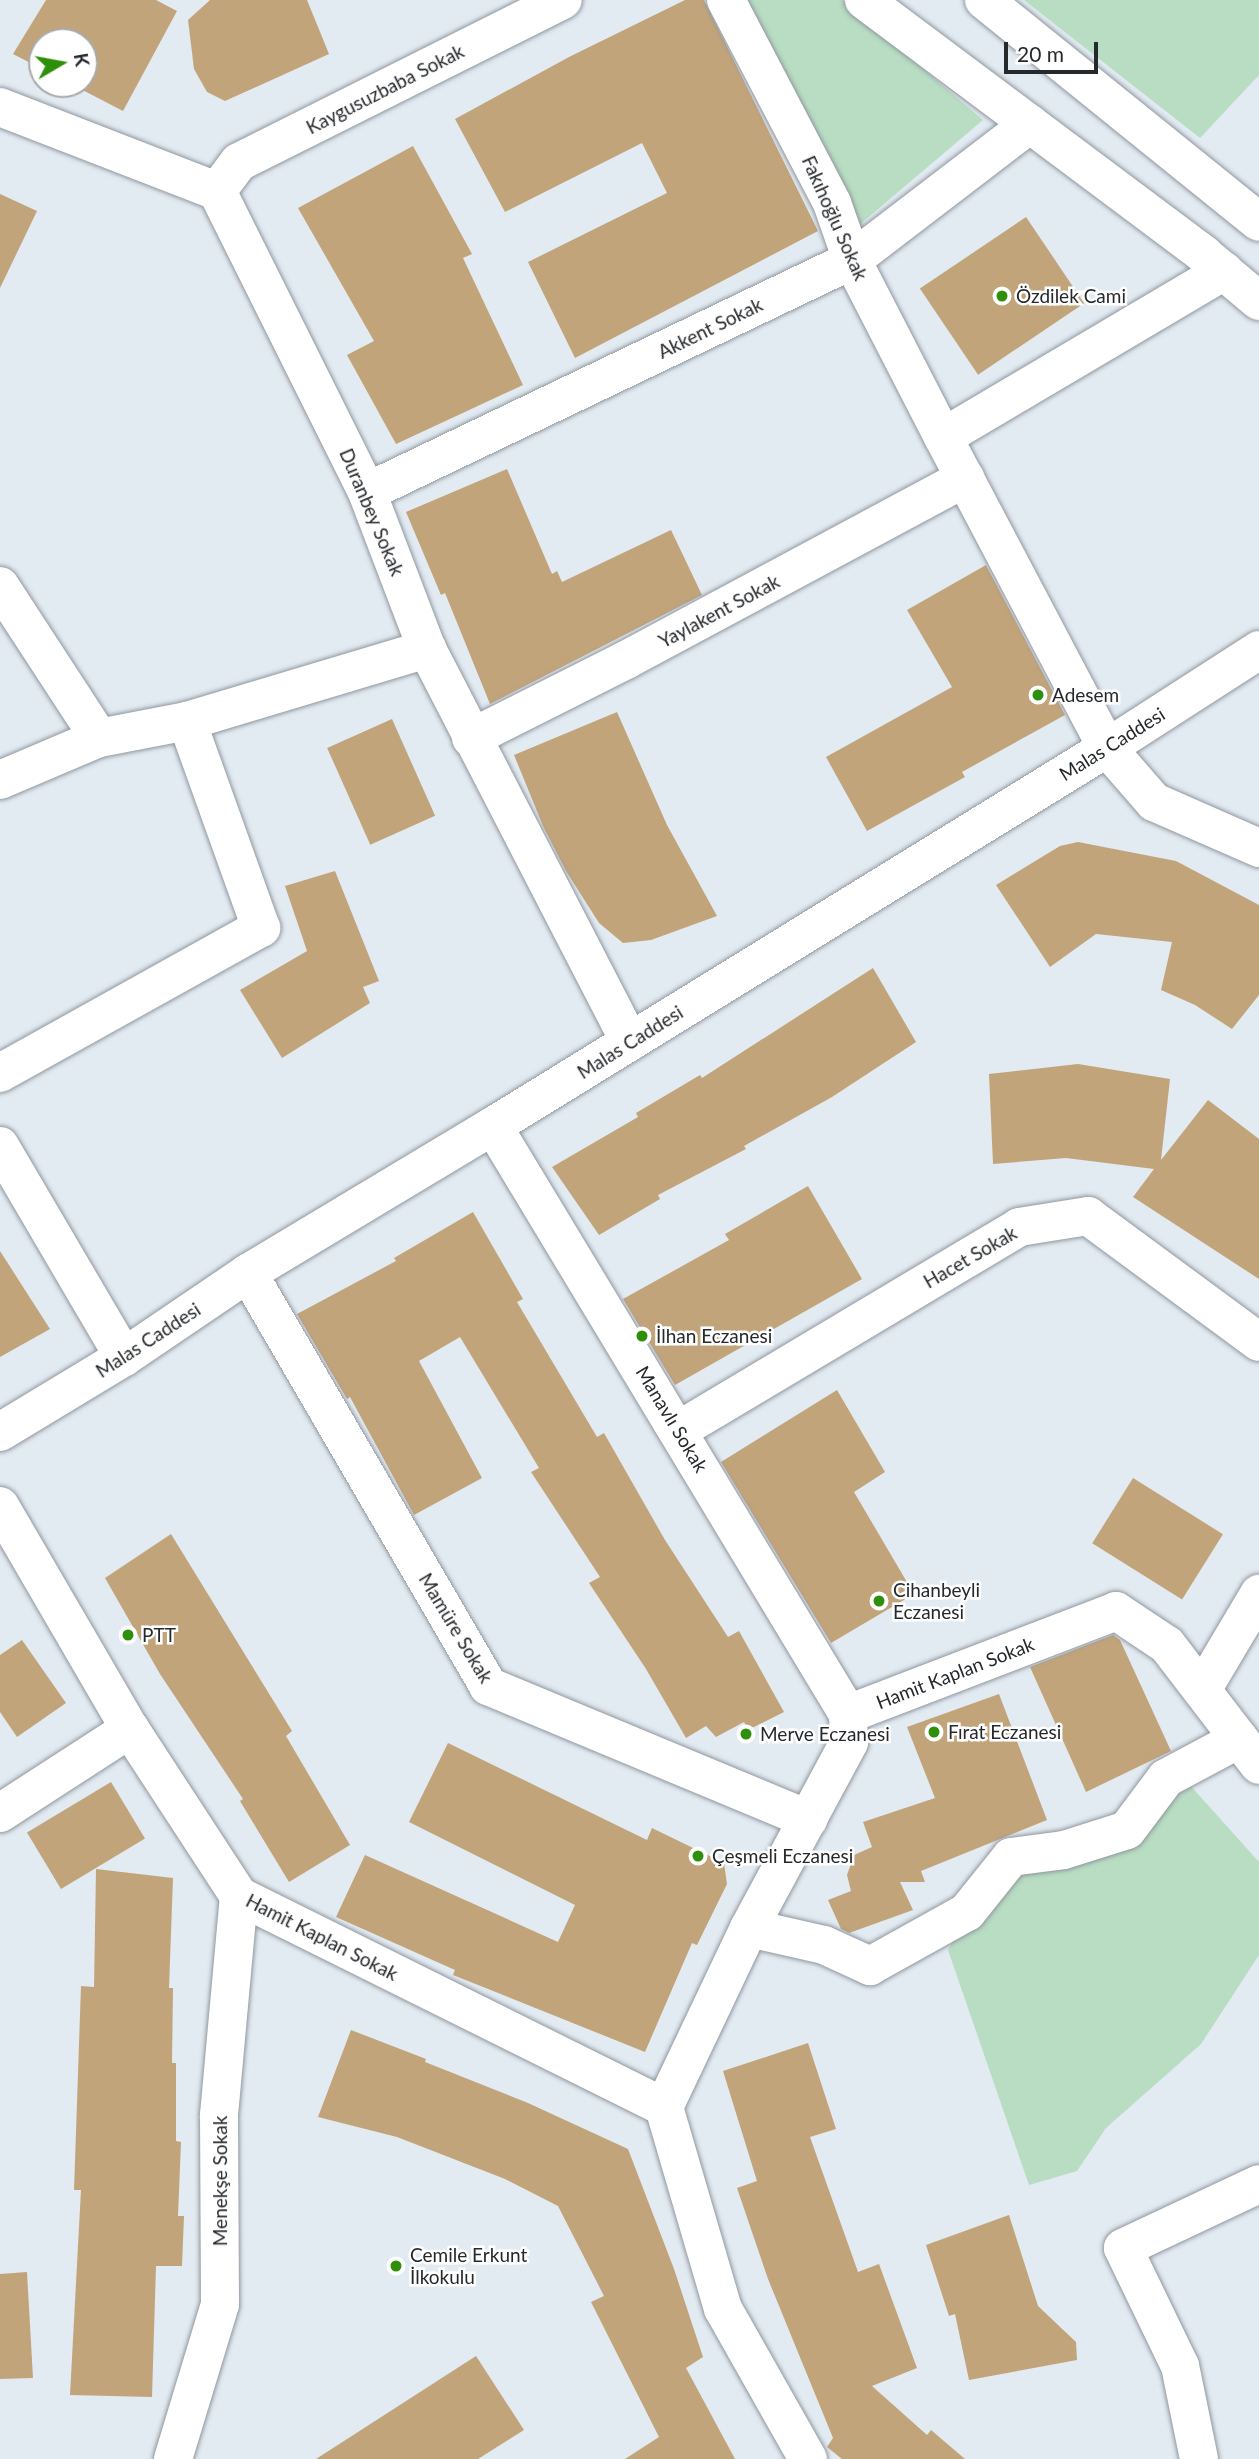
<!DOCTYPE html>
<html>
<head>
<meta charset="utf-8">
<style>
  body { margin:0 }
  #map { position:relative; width:1259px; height:2459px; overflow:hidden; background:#e2eaf2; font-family:Lato,sans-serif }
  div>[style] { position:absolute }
  .green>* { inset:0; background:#b8ddc2 }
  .building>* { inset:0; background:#c2a47b; transform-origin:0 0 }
  .roads { filter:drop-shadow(0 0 2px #90979f) drop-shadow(0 0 2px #90979f) }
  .minor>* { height:38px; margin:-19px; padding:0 19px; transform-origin:19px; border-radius:19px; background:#fff }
  .dots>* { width:19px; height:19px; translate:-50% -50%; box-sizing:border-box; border:4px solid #fff; border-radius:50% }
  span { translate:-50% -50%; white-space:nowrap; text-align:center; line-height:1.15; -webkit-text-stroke:5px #fff; paint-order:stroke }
  .street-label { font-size:19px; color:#26292c }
  .poi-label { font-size:19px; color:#26292c }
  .left { translate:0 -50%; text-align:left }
  .north { position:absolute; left:28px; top:28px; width:70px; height:70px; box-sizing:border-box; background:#fff; border:2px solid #a8a9ab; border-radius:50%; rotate:80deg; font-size:19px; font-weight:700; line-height:28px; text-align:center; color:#26292c }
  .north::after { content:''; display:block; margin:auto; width:24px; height:32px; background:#2e900a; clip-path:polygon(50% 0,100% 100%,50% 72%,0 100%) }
  .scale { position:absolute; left:1004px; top:42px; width:94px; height:32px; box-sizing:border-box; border:4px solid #26292c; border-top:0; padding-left:9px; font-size:21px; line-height:24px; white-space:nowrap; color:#26292c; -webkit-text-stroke:5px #fff; paint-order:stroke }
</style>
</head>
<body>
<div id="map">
  <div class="green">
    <i style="clip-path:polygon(742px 0,842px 0,983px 120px,858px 226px)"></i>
    <i style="clip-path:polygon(1024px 0,1259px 0,1259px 75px,1200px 138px)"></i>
    <i style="clip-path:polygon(1188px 1783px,1259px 1862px,1259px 1955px,1201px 2044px,1106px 2128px,1077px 2171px,1029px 2185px,948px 1950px,967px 1912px,1017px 1871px,1082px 1865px)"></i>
  </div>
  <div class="building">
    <i style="clip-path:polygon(46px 0,156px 0,177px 11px,123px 111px,71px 84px,84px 84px,84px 42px,42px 42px,42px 69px,13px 54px)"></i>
    <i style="clip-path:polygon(210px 0,307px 0,329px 54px,225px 101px,207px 92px,194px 69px,188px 20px)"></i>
    <i style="clip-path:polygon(685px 0,704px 0,818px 231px,575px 358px,528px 262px,667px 193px,642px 143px,505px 212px,455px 119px,569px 57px)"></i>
    <i style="clip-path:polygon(413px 146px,472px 254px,463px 258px,523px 385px,396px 444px,347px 355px,374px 341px,298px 208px)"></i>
    <i style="clip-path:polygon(0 194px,37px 211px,0 288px)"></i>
    <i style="left:1026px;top:217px;width:104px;height:128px;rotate:56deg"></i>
    <i style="clip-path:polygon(507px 469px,552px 574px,557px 571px,562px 582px,671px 530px,702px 595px,490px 704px,445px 593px,441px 595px,406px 512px)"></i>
    <i style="clip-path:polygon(986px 565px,1065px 715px,962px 772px,965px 777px,867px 831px,826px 757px,952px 687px,907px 610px)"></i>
    <i style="clip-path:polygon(617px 712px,667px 825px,717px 916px,651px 940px,623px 943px,599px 923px,566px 871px,543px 826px,514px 755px)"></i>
    <i style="left:392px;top:719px;width:106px;height:71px;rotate:66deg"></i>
    <i style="clip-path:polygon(1078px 842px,1176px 861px,1259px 905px,1259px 995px,1232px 1029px,1195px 1005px,1161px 990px,1172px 942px,1096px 934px,1050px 967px,996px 885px,1060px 846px)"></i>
    <i style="clip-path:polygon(335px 871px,379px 981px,363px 987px,370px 1003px,282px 1058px,240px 990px,307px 951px,285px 886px)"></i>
    <i style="clip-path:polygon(873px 968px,916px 1042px,832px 1097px,744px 1146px,746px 1149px,658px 1195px,660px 1199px,599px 1235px,552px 1167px,638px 1117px,636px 1113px,700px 1075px,702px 1078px)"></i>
    <i style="clip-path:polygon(1078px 1064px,1170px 1079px,1161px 1160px,1208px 1100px,1259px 1139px,1259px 1279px,1133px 1197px,1154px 1169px,1066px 1158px,993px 1164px,989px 1074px)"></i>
    <i style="clip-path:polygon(808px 1186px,862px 1279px,675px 1385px,623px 1299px,729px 1240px,725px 1234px)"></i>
    <i style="clip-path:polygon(473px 1212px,523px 1299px,517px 1302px,597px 1437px,604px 1433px,665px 1540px,728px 1637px,739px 1631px,784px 1712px,748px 1730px,744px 1722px,716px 1737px,706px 1726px,686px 1738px,646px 1669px,589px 1583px,600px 1577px,531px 1472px,539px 1468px,460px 1337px,419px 1361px,482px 1478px,414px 1515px,350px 1397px,347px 1399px,297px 1314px,396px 1261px,394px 1258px)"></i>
    <i style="clip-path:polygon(0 1251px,50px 1329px,0 1357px)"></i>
    <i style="clip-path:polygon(837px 1390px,885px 1472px,854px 1492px,914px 1594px,831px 1643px,721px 1462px)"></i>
    <i style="left:1133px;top:1478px;width:106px;height:77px;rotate:32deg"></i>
    <i style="clip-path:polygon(171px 1534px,292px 1731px,286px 1736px,350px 1845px,289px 1882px,240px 1801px,243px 1799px,160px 1674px,105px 1578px)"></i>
    <i style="clip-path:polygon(1113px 1635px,1120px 1640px,1171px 1751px,1086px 1792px,1030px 1667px)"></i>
    <i style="clip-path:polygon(22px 1640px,66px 1703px,17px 1737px,0 1712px,0 1655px)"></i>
    <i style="clip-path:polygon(999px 1694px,1047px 1820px,921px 1871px,925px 1882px,900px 1882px,913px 1910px,849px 1933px,841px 1929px,828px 1900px,851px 1891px,847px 1875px,854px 1855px,872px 1847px,863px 1822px,935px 1798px,907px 1727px)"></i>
    <i style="clip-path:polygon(448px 1743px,647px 1840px,652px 1828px,724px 1863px,727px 1884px,697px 1945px,692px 1943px,645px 2052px,453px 1975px,455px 1970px,336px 1917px,365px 1855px,558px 1942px,575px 1905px,409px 1822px)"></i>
    <i style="left:111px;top:1782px;width:66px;height:98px;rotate:59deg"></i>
    <i style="clip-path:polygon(96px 1869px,173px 1878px,169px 1988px,173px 1988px,172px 2063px,176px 2063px,176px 2141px,181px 2142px,178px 2216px,184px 2216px,182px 2266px,156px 2266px,152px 2397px,70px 2395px,81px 2190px,74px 2190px,81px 1986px,94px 1987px)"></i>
    <i style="clip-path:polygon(351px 2030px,426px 2059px,425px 2062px,528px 2103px,628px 2149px,674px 2269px,703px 2357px,686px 2368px,735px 2459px,625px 2459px,659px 2437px,591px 2302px,604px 2296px,558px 2206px,505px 2179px,397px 2137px,318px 2117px)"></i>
    <i style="clip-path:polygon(808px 2043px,836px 2129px,810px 2137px,858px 2272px,879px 2264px,917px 2368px,872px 2386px,927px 2435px,931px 2430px,965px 2459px,842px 2459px,827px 2447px,833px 2438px,768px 2279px,737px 2188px,757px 2181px,723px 2071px)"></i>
    <i style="clip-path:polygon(1009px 2215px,1038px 2306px,1076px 2342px,1077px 2360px,969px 2380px,955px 2314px,949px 2316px,926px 2245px)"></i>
    <i style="clip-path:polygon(27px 2272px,33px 2378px,0 2379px,0 2274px)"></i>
    <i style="clip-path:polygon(476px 2356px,524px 2430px,478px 2459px,316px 2459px)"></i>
  </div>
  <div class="roads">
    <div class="minor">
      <i style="left:726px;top:0;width:229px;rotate:62.4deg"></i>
      <i style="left:832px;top:203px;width:60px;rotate:70.7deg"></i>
      <i style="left:852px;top:260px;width:199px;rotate:62.8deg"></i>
      <i style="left:864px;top:0;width:424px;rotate:36.8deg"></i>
      <i style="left:1203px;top:254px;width:73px;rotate:40deg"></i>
      <i style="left:984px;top:0;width:353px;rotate:38.9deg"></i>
      <i style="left:0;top:107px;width:233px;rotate:21.2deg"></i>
      <i style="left:217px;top:191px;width:336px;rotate:63.5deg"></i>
      <i style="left:367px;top:492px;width:168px;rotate:69.1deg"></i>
      <i style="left:427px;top:649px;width:442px;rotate:62.7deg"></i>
      <i style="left:217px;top:191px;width:36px;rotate:-53deg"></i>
      <i style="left:239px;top:162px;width:362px;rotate:-26.6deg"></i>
      <i style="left:1224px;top:271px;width:326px;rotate:149.4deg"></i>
      <i style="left:943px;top:437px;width:352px;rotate:62.2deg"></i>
      <i style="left:1107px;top:748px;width:72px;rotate:49deg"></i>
      <i style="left:1154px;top:802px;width:115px;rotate:23.7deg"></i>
      <i style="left:367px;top:492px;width:538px;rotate:-25.56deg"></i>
      <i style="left:852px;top:260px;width:224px;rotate:-37.4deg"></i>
      <i style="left:0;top:586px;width:181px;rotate:56.9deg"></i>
      <i style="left:471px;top:738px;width:174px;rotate:-26.7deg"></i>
      <i style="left:626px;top:660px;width:385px;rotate:-28.2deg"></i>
      <i style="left:0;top:780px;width:108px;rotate:-23deg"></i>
      <i style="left:99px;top:738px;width:90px;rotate:-10.9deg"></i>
      <i style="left:187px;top:721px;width:251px;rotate:-16.7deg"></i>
      <i style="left:0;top:1073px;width:299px;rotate:-29.1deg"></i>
      <i style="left:261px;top:928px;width:220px;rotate:-109.7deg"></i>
      <i style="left:493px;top:1126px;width:687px;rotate:58.88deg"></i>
      <i style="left:0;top:1146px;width:245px;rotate:59.6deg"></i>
      <i style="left:248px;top:1273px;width:478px;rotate:59.8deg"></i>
      <i style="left:488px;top:1686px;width:347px;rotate:22.6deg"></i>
      <i style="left:679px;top:1430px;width:396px;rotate:-30.8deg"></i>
      <i style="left:1019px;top:1227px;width:70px;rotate:-9.1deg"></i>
      <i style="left:1088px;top:1216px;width:212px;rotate:36.4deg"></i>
      <i style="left:0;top:1432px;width:145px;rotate:-31.2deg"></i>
      <i style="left:124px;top:1357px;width:150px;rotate:-34.1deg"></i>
      <i style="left:248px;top:1273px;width:286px;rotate:-31deg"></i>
      <i style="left:493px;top:1126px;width:721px;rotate:-31.62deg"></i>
      <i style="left:1107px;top:748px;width:181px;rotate:-32.8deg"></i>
      <i style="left:0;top:1506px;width:258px;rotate:59.8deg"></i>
      <i style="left:130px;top:1729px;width:199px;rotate:56.9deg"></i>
      <i style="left:239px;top:1896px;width:474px;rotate:26.4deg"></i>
      <i style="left:1202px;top:1690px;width:112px;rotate:-59.3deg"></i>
      <i style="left:0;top:1813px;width:155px;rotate:-32.9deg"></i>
      <i style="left:749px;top:1928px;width:77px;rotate:12.8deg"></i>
      <i style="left:824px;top:1945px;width:51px;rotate:24.5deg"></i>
      <i style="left:870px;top:1966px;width:111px;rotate:-29.1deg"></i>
      <i style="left:967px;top:1912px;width:70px;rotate:-51.3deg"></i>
      <i style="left:1011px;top:1857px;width:53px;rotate:-7.5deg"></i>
      <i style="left:1064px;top:1850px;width:66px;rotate:-17.6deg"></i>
      <i style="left:1127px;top:1830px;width:65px;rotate:-53.1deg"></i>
      <i style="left:1166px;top:1778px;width:83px;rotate:-28.1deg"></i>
      <i style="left:173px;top:2459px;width:162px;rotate:-73.1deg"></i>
      <i style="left:220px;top:2304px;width:189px;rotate:-90.3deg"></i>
      <i style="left:219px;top:2115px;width:220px;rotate:-84.8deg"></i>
      <i style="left:808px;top:2459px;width:172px;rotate:-119.5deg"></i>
      <i style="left:723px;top:2309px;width:210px;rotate:-106.3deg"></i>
      <i style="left:664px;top:2107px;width:198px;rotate:-64.6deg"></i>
      <i style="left:749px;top:1928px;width:211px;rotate:-61.7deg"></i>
      <i style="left:849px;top:1742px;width:28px;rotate:-92deg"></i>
      <i style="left:848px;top:1714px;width:287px;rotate:-21deg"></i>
      <i style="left:1116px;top:1611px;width:61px;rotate:33.7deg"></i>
      <i style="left:1167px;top:1645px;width:151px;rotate:52.5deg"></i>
      <i style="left:1199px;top:2459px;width:95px;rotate:-101.5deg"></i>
      <i style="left:1180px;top:2366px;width:131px;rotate:-115.8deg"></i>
      <i style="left:1123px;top:2248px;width:150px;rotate:-25.2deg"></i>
    </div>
  </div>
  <div class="dots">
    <i style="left:1002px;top:296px;background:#2e900a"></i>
    <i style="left:1038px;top:695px;background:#2e900a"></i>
    <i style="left:642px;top:1336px;background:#2e900a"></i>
    <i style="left:879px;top:1601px;background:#2e900a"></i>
    <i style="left:128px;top:1635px;background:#2e900a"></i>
    <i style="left:934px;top:1732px;background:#2e900a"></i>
    <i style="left:746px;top:1734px;background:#2e900a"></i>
    <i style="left:698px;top:1856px;background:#2e900a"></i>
    <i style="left:396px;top:2266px;background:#2e900a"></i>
  </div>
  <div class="street-label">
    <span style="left:385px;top:89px;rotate:-27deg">Kaygusuzbaba Sokak</span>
    <span style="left:835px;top:218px;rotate:66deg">Fakıhoğlu Sokak</span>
    <span style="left:710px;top:328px;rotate:-26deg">Akkent Sokak</span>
    <span style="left:372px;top:512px;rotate:67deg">Duranbey Sokak</span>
    <span style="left:719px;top:611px;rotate:-28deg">Yaylakent Sokak</span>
    <span style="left:1112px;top:744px;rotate:-32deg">Malas Caddesi</span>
    <span style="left:630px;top:1042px;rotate:-32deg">Malas Caddesi</span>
    <span style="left:970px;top:1257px;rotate:-30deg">Hacet Sokak</span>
    <span style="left:148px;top:1340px;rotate:-33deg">Malas Caddesi</span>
    <span style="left:672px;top:1419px;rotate:59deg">Manavlı Sokak</span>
    <span style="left:456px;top:1628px;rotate:59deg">Mamüre Sokak</span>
    <span style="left:955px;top:1673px;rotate:-21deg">Hamit Kaplan Sokak</span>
    <span style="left:322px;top:1937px;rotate:27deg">Hamit Kaplan Sokak</span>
    <span style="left:220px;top:2181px;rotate:-90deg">Menekşe Sokak</span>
  </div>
  <div class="poi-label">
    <span class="left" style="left:1016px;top:296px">Özdilek Cami</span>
    <span class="left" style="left:1052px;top:695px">Adesem</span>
    <span class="left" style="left:656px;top:1336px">İlhan Eczanesi</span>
    <span class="left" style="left:893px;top:1601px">Cihanbeyli<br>Eczanesi</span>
    <span class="left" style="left:142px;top:1635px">PTT</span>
    <span class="left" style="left:948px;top:1732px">Fırat Eczanesi</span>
    <span class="left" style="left:760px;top:1734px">Merve Eczanesi</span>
    <span class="left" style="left:712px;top:1856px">Çeşmeli Eczanesi</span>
    <span class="left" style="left:410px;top:2266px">Cemile Erkunt<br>İlkokulu</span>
  </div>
  <div class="north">K</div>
  <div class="scale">20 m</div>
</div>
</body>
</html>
